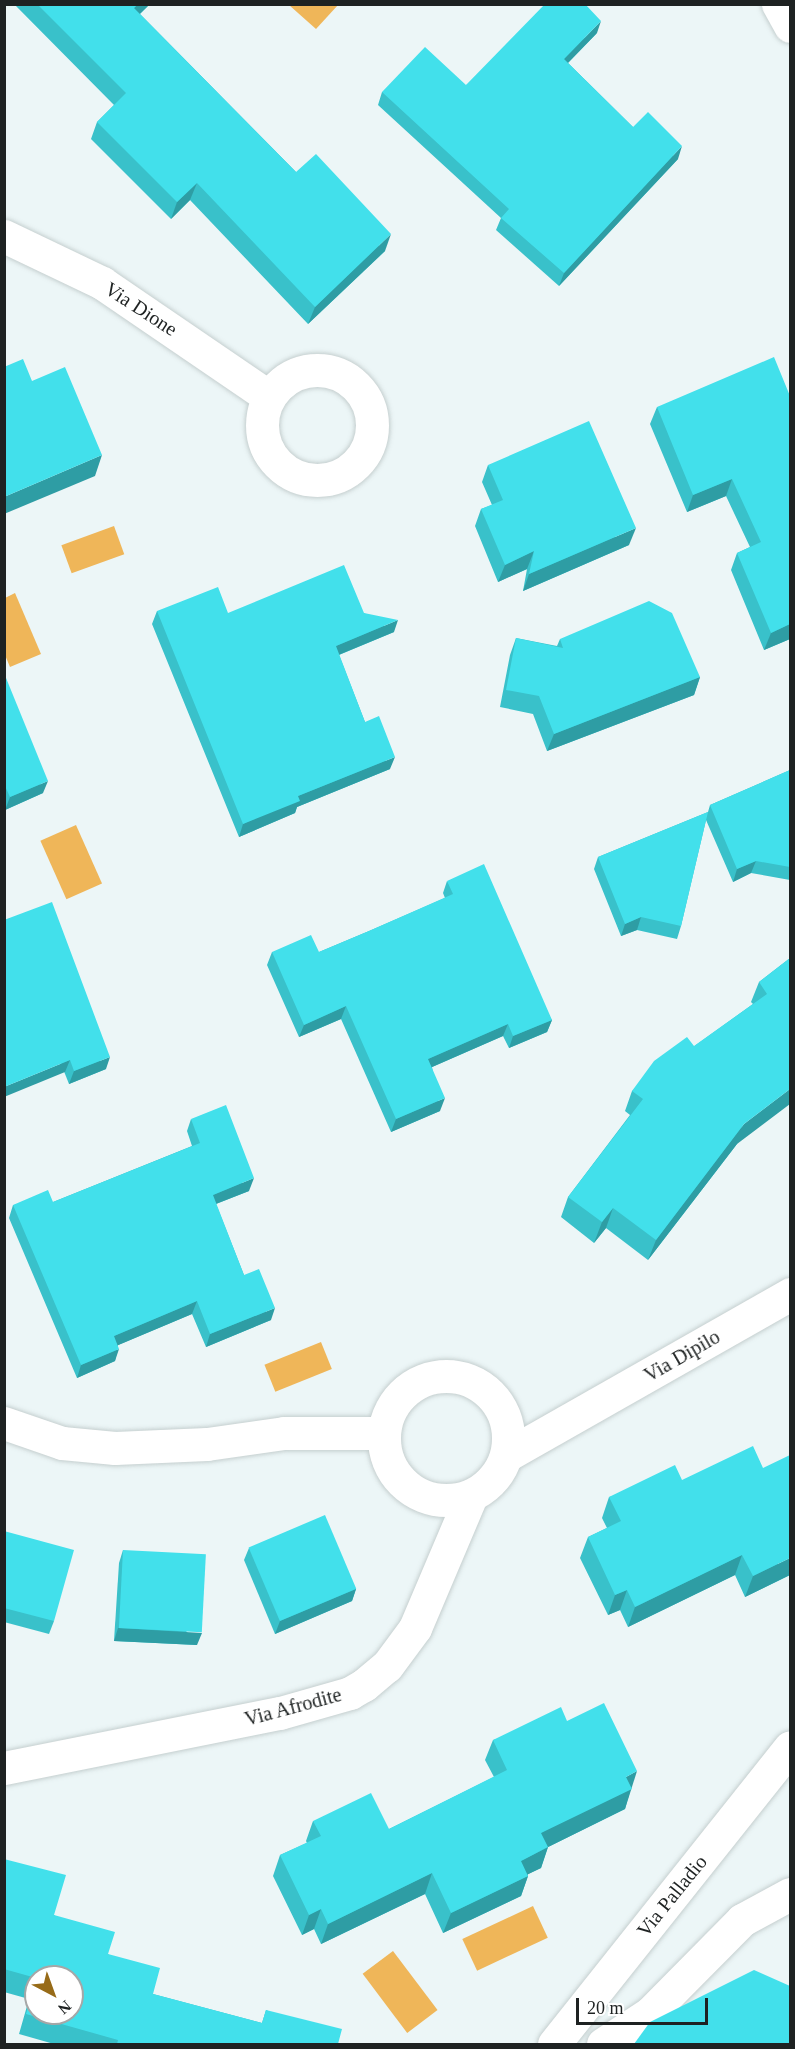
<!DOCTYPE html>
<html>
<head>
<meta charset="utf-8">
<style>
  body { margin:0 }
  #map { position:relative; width:795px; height:2049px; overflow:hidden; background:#ecf6f7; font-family:"Times New Roman",serif }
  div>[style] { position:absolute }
  .water>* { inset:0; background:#efb659; transform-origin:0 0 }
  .roads { filter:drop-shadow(0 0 2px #c5cfcf) drop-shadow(0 0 2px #c5cfcf) }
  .street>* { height:33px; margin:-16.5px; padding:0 16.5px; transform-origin:16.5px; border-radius:16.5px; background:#fff }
  .street>.ring { margin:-16.5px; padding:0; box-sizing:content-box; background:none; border:33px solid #fff; border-radius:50% }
  .secondary>* { height:33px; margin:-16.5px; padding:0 16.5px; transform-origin:16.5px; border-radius:16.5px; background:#fff }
  .wall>* { inset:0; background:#39c1ca }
  .shaded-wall>* { inset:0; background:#2e9da4 }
  .building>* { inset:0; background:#42e0eb; transform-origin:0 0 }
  span { translate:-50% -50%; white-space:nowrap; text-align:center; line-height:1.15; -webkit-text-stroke:6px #fff; paint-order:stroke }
  .street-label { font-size:20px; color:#1e2222 }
  .frame { position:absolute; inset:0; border:6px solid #1e2222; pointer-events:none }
  .north { position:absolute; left:24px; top:1965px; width:60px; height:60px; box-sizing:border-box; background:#fff; border:2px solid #a5a7a7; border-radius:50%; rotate:139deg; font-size:16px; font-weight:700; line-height:24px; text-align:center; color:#1e2222 }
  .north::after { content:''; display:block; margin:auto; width:21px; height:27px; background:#976b18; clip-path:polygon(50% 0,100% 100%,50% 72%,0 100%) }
  .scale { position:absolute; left:576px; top:1998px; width:132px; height:27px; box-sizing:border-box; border:3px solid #1e2222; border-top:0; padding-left:8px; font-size:18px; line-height:21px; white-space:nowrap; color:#1e2222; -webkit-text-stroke:4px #fff; paint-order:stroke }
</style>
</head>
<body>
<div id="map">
  <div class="water">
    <i style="clip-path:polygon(289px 5px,338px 5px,316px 29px)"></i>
    <i style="left:114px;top:526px;width:30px;height:56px;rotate:70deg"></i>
    <i style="clip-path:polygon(15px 593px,41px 654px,10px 667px,5px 655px,5px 598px)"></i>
    <i style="left:76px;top:825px;width:64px;height:39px;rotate:66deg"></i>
    <i style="left:321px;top:1342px;width:29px;height:61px;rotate:68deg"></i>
    <i style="left:533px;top:1906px;width:35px;height:78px;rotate:65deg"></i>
    <i style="left:393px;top:1951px;width:74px;height:38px;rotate:53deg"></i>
  </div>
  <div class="roads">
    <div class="street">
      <i style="left:4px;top:236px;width:109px;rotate:25.6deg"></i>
      <i style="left:102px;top:283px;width:202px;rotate:34.3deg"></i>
      <i class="ring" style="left:262px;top:370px;width:77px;height:77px"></i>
      <i class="ring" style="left:384px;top:1376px;width:91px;height:91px"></i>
      <i style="left:4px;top:1423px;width:61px;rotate:19deg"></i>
      <i style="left:62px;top:1443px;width:53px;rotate:5.4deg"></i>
      <i style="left:115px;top:1448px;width:92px;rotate:-2.5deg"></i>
      <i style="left:207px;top:1444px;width:78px;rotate:-8.1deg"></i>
      <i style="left:284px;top:1433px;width:100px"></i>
      <i style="left:507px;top:1455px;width:326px;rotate:-29.6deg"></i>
      <i style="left:4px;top:1768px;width:281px;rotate:-11.3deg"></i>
      <i style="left:280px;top:1713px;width:73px;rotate:-15.9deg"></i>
      <i style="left:350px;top:1693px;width:16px;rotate:-30deg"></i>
      <i style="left:364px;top:1685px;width:30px;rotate:-40deg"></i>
      <i style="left:387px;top:1666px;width:47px;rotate:-53.6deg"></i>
      <i style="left:415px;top:1628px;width:143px;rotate:-67deg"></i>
      <i style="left:554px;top:2044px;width:379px;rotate:-51.5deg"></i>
      <i style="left:603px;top:2044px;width:56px;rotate:-33.4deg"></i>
      <i style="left:650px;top:2013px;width:131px;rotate:-45.3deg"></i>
      <i style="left:742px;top:1920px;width:55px;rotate:-28.4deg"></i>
    </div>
    <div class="secondary">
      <i style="left:778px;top:4px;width:25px;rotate:61deg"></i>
    </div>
  </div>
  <div class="wall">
    <i style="clip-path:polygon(14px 4px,150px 4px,140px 14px,296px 172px,385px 251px,308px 324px,190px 200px,171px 219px,91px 139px,97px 122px,114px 105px)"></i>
    <i style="clip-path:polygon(597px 33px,568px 63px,633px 127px,678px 159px,559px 286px,496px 230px,501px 218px,378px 105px,382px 92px,466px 85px)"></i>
    <i style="clip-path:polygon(790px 396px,790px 639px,764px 650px,731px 570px,737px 553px,750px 547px,726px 496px,687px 512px,650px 424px,657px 407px)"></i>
    <i style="clip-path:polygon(488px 465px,629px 545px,523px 591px,527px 569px,498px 582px,475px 526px,481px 509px,492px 505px,482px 482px)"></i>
    <i style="clip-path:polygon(157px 611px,228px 613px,364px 613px,394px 632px,339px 655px,365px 722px,390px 769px,297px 807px,295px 813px,239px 837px,152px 624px)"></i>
    <i style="clip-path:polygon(516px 638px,557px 646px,560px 639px,700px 677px,694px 695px,547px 751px,533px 714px,500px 707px,510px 655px)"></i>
    <i style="clip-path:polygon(4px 673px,43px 793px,5px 810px,4px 807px)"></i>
    <i style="clip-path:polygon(790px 770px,790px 880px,751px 873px,733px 882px,706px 820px,681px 926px,677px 939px,637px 930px,621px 936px,594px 869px,598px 857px,708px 812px,710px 805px)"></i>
    <i style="clip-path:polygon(447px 881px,552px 1020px,547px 1032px,509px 1048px,503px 1036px,432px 1067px,440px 1111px,391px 1132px,341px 1019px,299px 1037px,267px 965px,272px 952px,319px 952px,369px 931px,445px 898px,443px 893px)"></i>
    <i style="clip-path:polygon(4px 920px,106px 1069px,69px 1084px)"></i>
    <i style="clip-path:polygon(790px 958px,737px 1144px,648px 1260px,606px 1228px,594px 1243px,561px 1217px,568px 1197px,630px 1115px,625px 1111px,632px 1091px,753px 1004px,751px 1002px,759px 982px)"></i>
    <i style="clip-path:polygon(191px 1119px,249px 1191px,216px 1204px,244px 1275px,271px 1320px,206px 1347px,192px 1314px,118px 1345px,115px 1361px,77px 1378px,9px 1218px,13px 1205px,53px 1202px,192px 1146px,187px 1131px)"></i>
    <i style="clip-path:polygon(682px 1480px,790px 1575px,745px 1597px,735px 1575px,628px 1627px,620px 1610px,608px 1615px,580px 1558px,588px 1537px,607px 1528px,602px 1518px,609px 1497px)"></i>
    <i style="clip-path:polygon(4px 1531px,54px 1621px,49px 1634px,4px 1622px)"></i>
    <i style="clip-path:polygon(249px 1548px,356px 1589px,352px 1601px,275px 1634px,244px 1560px)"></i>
    <i style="clip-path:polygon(123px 1550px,197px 1645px,114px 1641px,119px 1563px)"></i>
    <i style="clip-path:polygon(567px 1721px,631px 1788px,625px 1809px,548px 1847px,541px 1868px,528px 1874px,528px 1876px,521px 1896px,443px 1933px,425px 1894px,321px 1944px,314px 1929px,302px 1935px,273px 1876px,280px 1855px,307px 1843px,306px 1841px,313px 1821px,389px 1829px,494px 1777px,485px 1760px,493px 1740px)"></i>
    <i style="clip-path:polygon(evenodd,4px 1859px,54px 1915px,108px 1954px,153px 1994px,262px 2023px,266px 2010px,338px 2044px,54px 2044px,19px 2034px,29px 1999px,4px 1992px,4px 1859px,36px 1977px,72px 2013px,36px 2013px,36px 1977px)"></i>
  </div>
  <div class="shaded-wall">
    <i style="clip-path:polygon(138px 4px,150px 4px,128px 25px,134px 8px)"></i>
    <i style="clip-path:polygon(601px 21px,597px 33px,560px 71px,564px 59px)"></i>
    <i style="clip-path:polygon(682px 146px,678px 159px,559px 286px,564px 273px)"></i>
    <i style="clip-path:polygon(197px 183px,190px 200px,171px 219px,177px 202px)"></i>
    <i style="clip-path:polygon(391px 234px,385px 251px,308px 324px,315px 307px)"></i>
    <i style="clip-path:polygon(102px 455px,95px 476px,4px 514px,4px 497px)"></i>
    <i style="clip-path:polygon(732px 479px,726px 496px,687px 512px,693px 495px)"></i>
    <i style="clip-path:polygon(636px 528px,629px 545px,523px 591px,529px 574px)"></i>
    <i style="clip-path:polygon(534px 551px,527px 569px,498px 582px,505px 565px)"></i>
    <i style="clip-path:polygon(398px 620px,394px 632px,331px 658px,336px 646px)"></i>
    <i style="clip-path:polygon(790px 624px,790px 639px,764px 650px,771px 633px)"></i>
    <i style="clip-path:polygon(700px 677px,694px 695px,547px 751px,554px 734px)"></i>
    <i style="clip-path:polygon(395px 757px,390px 769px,297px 807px,295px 813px,239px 837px,243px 824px,298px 796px)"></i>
    <i style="clip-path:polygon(48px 781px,43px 793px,5px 810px,10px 797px)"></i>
    <i style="clip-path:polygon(756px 861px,751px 873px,733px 882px,737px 869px)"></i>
    <i style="clip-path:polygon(641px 917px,637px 930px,621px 936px,625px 924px)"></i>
    <i style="clip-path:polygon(346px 1006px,341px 1019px,299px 1037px,304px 1025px)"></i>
    <i style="clip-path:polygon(552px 1020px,547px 1032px,509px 1048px,513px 1036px)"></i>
    <i style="clip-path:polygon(508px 1024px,503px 1036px,423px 1071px,428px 1059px)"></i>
    <i style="clip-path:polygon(110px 1057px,106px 1069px,69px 1084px,74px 1071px)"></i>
    <i style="clip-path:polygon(70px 1060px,65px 1072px,4px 1097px,4px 1087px)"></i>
    <i style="clip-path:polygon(790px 1089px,790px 1104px,737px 1144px,648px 1260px,656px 1240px,744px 1124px)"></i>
    <i style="clip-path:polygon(445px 1098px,440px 1111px,391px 1132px,396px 1119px)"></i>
    <i style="clip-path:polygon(254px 1178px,249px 1191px,208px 1207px,213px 1195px)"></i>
    <i style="clip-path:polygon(613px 1208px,606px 1228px,594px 1243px,602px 1222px)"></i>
    <i style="clip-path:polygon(197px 1301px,192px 1314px,109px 1349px,114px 1336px)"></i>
    <i style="clip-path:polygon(275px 1308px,271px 1320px,206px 1347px,210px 1334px)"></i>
    <i style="clip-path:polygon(119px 1349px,115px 1361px,77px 1378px,81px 1365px)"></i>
    <i style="clip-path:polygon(742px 1555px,735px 1575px,628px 1627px,635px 1607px)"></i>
    <i style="clip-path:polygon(790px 1558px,790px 1575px,745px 1597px,753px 1576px)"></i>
    <i style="clip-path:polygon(356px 1589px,352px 1601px,275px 1634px,280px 1621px)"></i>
    <i style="clip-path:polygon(627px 1590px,620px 1610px,608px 1615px,615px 1595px)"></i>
    <i style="clip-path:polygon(118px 1628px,202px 1633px,197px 1645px,114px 1641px)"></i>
    <i style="clip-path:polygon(637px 1771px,625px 1809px,534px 1854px,541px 1833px,626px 1777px)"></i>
    <i style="clip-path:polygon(548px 1847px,541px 1868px,514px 1881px,521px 1861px)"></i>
    <i style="clip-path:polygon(432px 1873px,425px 1894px,321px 1944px,328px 1924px)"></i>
    <i style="clip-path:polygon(528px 1876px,521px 1896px,443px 1933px,451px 1913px)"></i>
    <i style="clip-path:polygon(321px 1909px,314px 1929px,302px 1935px,309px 1915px)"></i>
  </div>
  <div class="building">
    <i style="clip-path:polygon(37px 4px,138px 4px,134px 8px,296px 172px,316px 154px,391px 234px,315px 307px,197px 183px,177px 202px,97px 122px,126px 93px)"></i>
    <i style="clip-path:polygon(545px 4px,585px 4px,601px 21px,564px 59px,633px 127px,648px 112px,682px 146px,564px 273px,501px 218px,509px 209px,382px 92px,425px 47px,466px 85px)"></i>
    <i style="clip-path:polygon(774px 357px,790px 396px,790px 624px,771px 633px,737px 553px,761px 542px,732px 479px,693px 495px,657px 407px)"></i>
    <i style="clip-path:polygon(23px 359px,32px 381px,65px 367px,102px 455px,4px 497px,4px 367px)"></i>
    <i style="clip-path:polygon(589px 421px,636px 528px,529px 574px,534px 551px,505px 565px,481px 509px,503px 500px,488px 465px)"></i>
    <i style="clip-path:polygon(344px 565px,364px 613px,398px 620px,336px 646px,365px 722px,379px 716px,395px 757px,298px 796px,300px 801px,243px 824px,157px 611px,218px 587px,228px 613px)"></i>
    <i style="clip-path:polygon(649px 601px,672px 613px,700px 677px,554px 734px,539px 696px,506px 690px,516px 638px,563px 648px,560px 639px)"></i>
    <i style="clip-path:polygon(4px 673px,48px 781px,10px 797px,4px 784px)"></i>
    <i style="clip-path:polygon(790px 770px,790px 867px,756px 861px,737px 869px,710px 805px)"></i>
    <i style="clip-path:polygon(708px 812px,681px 926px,641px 917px,625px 924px,598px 857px)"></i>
    <i style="clip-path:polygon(484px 864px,552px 1020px,513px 1036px,508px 1024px,428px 1059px,445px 1098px,396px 1119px,346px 1006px,304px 1025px,272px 952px,311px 935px,319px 952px,369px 931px,453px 894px,447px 881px)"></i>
    <i style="clip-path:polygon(52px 902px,110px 1057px,74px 1071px,70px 1060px,4px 1087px,4px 920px)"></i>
    <i style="clip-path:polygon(790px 958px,790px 1089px,744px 1124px,656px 1240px,613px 1208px,602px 1222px,568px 1197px,643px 1099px,632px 1091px,654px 1061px,687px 1037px,694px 1046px,767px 994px,759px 982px)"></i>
    <i style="clip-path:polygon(226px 1105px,254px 1178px,213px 1195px,244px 1275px,259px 1269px,275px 1308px,210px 1334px,197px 1301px,114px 1336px,119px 1349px,81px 1365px,13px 1205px,48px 1190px,53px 1202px,200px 1143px,191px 1119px)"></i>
    <i style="clip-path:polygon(753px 1446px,763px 1468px,790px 1455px,790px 1558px,753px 1576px,742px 1555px,635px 1607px,627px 1590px,615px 1595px,588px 1537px,621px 1521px,609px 1497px,675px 1465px,682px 1480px)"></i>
    <i style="left:325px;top:1515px;width:80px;height:83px;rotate:67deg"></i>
    <i style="clip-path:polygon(4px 1531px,74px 1550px,54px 1621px,4px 1608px)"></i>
    <i style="left:123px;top:1550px;width:83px;height:78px;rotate:3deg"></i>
    <i style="clip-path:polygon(604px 1703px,637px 1771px,626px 1777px,632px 1789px,541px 1833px,548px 1847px,521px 1861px,528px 1876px,451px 1913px,432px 1873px,328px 1924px,321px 1909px,309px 1915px,280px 1855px,321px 1836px,313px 1821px,371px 1793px,389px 1829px,507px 1770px,493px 1740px,561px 1707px,567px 1721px)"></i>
    <i style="clip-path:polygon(4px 1859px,66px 1875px,54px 1915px,115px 1932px,108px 1954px,160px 1968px,153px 1994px,262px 2023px,266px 2010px,342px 2029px,338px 2044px,117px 2044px,118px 2040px,26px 2014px,36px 1981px,36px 2013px,72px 2013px,72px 1977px,36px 1977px,36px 1978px,4px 1969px)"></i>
    <i style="clip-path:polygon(754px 1970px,790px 1986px,790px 2044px,634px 2044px,650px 2022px)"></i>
  </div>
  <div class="street-label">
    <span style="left:141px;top:309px;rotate:33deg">Via Dione</span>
    <span style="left:682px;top:1356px;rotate:-30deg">Via Dipilo</span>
    <span style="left:293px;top:1707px;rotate:-15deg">Via Afrodite</span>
    <span style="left:672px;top:1896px;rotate:-51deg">Via Palladio</span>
  </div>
  <div class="frame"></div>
  <div class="north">N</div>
  <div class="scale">20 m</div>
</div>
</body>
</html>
